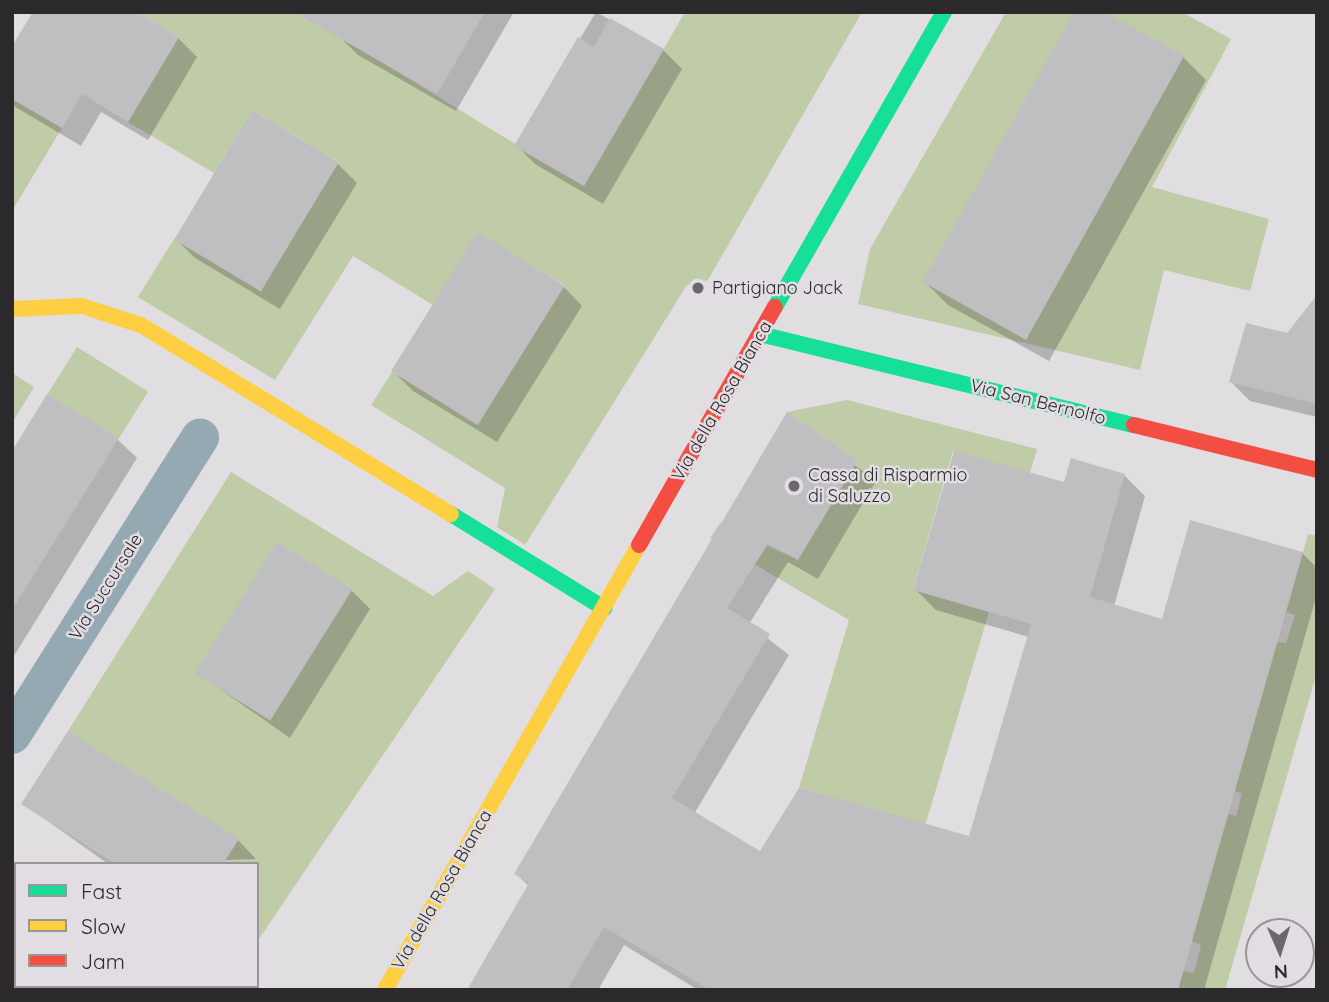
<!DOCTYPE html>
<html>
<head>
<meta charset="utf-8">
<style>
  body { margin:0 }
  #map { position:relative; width:1329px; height:1002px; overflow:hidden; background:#e1dee1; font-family:Quicksand,sans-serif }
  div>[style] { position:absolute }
  .green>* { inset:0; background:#c0cba8; transform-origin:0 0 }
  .shadow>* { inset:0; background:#0003; transform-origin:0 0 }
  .building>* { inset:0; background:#bfbec0; transform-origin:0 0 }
  .street>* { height:38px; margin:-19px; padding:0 19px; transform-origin:19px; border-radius:19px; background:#94a9b1 }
  .fast>* { height:16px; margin:-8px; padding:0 8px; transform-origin:8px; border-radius:8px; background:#16e098 }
  .slow>* { height:16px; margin:-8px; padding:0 8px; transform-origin:8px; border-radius:8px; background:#ffcf43 }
  .jam>* { height:16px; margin:-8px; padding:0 8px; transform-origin:8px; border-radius:8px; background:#f24e42 }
  .dots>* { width:19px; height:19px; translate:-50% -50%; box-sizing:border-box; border:4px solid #e2dde2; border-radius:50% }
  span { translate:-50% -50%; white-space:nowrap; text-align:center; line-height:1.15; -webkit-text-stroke:5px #e2dde2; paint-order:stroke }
  .poi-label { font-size:18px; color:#2b292b }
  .left { translate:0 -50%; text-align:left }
  .street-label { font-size:18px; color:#2b292b }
  .frame { position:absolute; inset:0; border:14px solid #2b292b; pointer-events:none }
  .legend { position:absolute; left:14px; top:862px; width:245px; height:126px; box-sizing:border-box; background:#e2dde2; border:2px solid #999599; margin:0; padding:9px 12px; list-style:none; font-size:21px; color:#2b292b }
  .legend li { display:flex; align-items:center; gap:14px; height:35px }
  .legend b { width:35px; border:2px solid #999599 }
  .north { position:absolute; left:1245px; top:918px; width:70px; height:70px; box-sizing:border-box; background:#e2dde2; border:2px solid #999599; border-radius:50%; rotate:177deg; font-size:19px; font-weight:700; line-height:28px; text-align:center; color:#2b292b }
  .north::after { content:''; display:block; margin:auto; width:24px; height:32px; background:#6b686b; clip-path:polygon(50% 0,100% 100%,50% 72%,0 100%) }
</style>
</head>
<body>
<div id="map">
  <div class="green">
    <i style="clip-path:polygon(138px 12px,300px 12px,584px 186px,685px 12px,862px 12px,708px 280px,687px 285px,525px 545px,497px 527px,505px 488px,371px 405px,392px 372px,478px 424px,564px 285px,478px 233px,433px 305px,353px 256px,275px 380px,138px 297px,174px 239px,261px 291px,339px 162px,252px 110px,214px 173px,128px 122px,179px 37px)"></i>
    <i style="clip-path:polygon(1006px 12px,1182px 12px,1231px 39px,1152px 187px,1269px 219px,1250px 291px,1164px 270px,1140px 370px,858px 304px,870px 249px)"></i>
    <i style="clip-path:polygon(12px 99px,62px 128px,12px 211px)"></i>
    <i style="left:77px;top:347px;width:84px;height:56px;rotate:32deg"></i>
    <i style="clip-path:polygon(12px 373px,34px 387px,12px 423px)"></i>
    <i style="clip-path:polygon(847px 400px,1037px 449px,1030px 473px,953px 451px,913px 589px,989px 612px,925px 826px,799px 788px,849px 620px,710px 538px,720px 523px,798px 560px,858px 460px,787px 412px)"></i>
    <i style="clip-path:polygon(231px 472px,433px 596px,468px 571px,495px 589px,257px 942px,257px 864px,223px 864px,68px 731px)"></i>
    <i style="clip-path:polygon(1308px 534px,1317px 536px,1317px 672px,1225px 990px,1178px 990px,1183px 971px,1194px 973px,1201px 945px,1191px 941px,1228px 814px,1236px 816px,1242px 793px,1234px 791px,1277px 642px,1286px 643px,1295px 615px,1286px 612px)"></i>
    <i style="clip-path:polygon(16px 977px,16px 986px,229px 986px,12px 990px)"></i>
  </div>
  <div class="shadow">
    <i style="clip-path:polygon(355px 12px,514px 12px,456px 111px,358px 55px,340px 37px)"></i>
    <i style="clip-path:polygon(596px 12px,663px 50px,682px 69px,603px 204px,535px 164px,516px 145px)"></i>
    <i style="clip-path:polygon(178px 38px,197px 57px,148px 140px,101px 112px,81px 146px,12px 105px,12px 50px)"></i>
    <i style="clip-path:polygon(1183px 57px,1206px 80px,1049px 361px,948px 305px,925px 282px)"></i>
    <i style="clip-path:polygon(253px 112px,338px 164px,357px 183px,280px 309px,195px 258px,176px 239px)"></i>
    <i style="clip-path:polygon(564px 287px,582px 306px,497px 442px,413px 391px,394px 372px)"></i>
    <i style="clip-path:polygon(1317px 316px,1317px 417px,1250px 401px,1231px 382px)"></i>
    <i style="clip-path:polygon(787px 414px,876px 481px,818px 579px,788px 562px,749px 624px,789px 655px,694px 814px,760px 853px,969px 843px,1029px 637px,936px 610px,915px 589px,1065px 485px,1124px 475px,1145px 496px,1114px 606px,1163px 621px,1302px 553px,1317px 568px,1317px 594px,1204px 990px,698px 990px,624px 945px,598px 990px,469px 990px,529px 886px,516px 874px)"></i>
    <i style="clip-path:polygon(118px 440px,137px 458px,12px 659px,12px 454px)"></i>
    <i style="clip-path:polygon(351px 590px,370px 609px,290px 738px,197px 673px)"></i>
    <i style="clip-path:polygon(24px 804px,238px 840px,256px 859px,108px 864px)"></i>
    <i style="left:43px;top:986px;width:106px;height:4px"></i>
  </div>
  <div class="building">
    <i style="clip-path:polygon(33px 12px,138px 12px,179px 37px,128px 122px,82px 94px,62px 128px,12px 99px,12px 46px)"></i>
    <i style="clip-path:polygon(294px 12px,485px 12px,437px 94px)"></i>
    <i style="clip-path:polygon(1074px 12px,1105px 12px,1184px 56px,1026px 340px,923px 282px)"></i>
    <i style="clip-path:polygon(610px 18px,664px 49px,584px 186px,514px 146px,578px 37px,594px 47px)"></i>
    <i style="left:252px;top:110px;width:101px;height:151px;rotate:31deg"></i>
    <i style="left:478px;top:232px;width:102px;height:164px;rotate:32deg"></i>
    <i style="clip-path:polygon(1317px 295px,1317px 404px,1229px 382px,1246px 323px,1287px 333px)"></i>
    <i style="clip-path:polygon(47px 394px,119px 438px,12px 610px,12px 451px)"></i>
    <i style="clip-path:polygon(787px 412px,858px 460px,798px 560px,768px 544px,727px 608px,770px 634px,672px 798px,760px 851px,799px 788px,969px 836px,1031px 624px,913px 590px,954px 451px,1064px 482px,1071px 458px,1125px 474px,1090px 597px,1162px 619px,1190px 520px,1303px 552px,1178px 990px,710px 990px,604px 927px,567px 990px,467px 990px,529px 883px,514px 874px)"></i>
    <i style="left:277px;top:542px;width:89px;height:155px;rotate:32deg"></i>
    <i style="clip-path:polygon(68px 731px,239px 839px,223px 864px,116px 864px,21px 804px)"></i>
  </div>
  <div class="street">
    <i style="left:12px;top:735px;width:352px;rotate:-57.7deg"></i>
  </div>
  <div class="fast">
    <i style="left:775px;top:307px;width:340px;rotate:-60.2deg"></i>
    <i style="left:760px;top:334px;width:385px;rotate:13.7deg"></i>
    <i style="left:451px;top:514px;width:180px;rotate:31.6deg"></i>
  </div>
  <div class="slow">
    <i style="left:12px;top:309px;width:70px;rotate:-2.5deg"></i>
    <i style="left:82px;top:306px;width:62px;rotate:17.9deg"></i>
    <i style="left:141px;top:325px;width:363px;rotate:31.4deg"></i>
    <i style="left:385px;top:990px;width:512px;rotate:-60.28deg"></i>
  </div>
  <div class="jam">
    <i style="left:1134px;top:425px;width:188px;rotate:13.8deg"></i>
    <i style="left:639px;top:545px;width:274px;rotate:-60.3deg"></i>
  </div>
  <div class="dots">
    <i style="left:698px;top:288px;background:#6b686b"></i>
    <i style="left:794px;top:486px;background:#6b686b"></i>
  </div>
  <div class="poi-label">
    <span class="left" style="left:712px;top:288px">Partigiano Jack</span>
    <span class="left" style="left:808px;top:486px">Cassa di Risparmio<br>di Saluzzo</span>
  </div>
  <div class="street-label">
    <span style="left:722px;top:401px;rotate:-60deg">Via della Rosa Bianca</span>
    <span style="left:1038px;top:402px;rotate:14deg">Via San Bernolfo</span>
    <span style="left:106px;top:587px;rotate:-58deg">Via Succursale</span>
    <span style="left:442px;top:890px;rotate:-60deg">Via della Rosa Bianca</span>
  </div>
  <div class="frame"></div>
  <ul class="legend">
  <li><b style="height:9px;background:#16e098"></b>Fast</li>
  <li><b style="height:9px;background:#ffcf43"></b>Slow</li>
  <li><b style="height:9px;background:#f24e42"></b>Jam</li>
  </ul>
  <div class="north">N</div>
</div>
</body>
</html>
